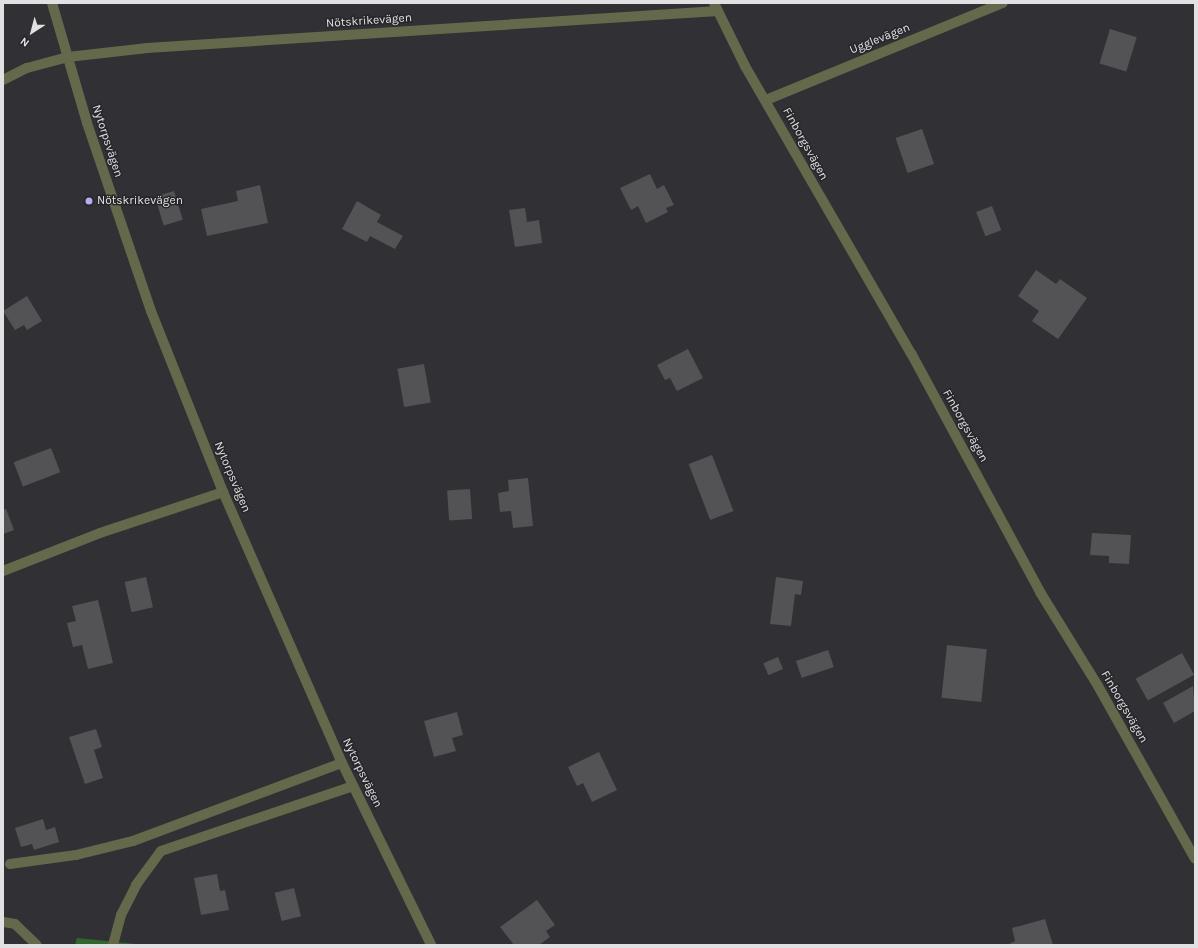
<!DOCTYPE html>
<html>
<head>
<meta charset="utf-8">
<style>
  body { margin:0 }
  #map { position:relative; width:1198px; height:948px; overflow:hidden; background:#313034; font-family:Karla,sans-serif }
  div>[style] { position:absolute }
  .forest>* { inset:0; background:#32662f }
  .building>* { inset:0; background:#535255; transform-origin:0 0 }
  .minor>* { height:10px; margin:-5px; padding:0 5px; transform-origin:5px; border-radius:5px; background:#65694b }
  .dots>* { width:11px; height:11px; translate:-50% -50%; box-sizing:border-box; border:2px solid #27262a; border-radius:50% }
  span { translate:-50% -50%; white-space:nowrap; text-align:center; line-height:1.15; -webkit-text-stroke:3px #27262a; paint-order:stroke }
  .street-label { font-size:12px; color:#e1e1e3 }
  .poi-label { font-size:12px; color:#e1e1e3 }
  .left { translate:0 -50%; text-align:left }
  .frame { position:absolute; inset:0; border:4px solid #e1e1e3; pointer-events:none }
  .north { position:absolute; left:12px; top:12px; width:40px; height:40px; -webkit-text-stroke:3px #27262a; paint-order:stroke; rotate:216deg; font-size:11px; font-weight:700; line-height:16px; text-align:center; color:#e1e1e3 }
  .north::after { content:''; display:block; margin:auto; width:14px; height:18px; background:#e1e1e3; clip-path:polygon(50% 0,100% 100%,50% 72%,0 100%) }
</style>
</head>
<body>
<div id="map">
  <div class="forest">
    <i style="clip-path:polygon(77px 938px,136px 944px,138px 945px,75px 945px)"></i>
  </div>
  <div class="building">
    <i style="left:1110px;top:29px;width:28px;height:36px;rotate:17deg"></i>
    <i style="left:922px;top:129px;width:37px;height:28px;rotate:71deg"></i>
    <i style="clip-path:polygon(650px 174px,657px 189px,664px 185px,674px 205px,666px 208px,668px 212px,646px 223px,638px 206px,631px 210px,620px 188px)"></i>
    <i style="clip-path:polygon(260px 185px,268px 223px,207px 236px,201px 209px,238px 201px,236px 191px)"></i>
    <i style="left:174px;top:191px;width:30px;height:20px;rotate:73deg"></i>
    <i style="clip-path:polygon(357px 201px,381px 215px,377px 222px,403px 236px,395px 249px,370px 236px,367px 242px,342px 229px)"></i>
    <i style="left:992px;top:206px;width:26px;height:17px;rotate:69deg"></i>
    <i style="clip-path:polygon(525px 208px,527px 222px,539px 220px,542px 243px,515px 247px,509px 210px)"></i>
    <i style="clip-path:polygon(1036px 270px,1056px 284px,1060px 279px,1087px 298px,1058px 339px,1032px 321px,1039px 311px,1018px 296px)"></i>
    <i style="clip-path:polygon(27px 296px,42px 321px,27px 330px,24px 325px,15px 330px,3px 311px)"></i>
    <i style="clip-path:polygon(688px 349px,703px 378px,677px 391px,670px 378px,665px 380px,657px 365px)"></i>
    <i style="left:424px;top:364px;width:39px;height:27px;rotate:80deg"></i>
    <i style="left:51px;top:448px;width:26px;height:40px;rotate:69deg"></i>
    <i style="left:712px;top:455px;width:60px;height:25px;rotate:69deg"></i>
    <i style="clip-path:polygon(528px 478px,533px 526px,513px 528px,511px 511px,500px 512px,498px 493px,509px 491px,508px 480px)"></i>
    <i style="left:470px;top:489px;width:30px;height:23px;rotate:86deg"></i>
    <i style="clip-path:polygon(6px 509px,14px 530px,3px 534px,3px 510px)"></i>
    <i style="clip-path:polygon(1092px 533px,1131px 535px,1129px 564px,1109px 563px,1109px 556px,1090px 555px)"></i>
    <i style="left:146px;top:577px;width:31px;height:22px;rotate:77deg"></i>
    <i style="clip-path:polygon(776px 577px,803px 581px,801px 595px,795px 594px,791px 626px,770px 624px)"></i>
    <i style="clip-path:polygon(98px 600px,113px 663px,88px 669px,82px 645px,73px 647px,67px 623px,76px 621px,72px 606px)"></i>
    <i style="left:947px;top:645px;width:40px;height:53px;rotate:6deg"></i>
    <i style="left:828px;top:650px;width:18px;height:34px;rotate:71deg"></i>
    <i style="left:1182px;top:653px;width:25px;height:53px;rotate:61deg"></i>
    <i style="left:778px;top:657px;width:13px;height:16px;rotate:67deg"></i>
    <i style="clip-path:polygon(1193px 686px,1195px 711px,1174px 723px,1163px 703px)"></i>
    <i style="clip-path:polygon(457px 712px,463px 735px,452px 738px,456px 751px,434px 757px,424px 721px)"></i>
    <i style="clip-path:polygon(96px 729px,102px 747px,94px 750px,103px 778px,85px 784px,69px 737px)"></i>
    <i style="clip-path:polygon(599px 752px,617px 790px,592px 802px,583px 783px,577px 786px,568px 767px)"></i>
    <i style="clip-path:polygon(43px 819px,46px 830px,55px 827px,59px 842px,34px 850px,32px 844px,21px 847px,15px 828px)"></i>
    <i style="clip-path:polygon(217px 874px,220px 891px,225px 890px,229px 910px,201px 915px,194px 878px)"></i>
    <i style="left:294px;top:888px;width:29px;height:20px;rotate:76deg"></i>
    <i style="clip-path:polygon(537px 900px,555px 925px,546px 931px,550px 937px,539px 945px,514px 945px,500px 927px)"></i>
    <i style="clip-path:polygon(1045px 919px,1053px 945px,1007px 945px,1015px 941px,1012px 928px)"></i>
  </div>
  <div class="minor">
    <i style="left:52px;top:3px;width:125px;rotate:73.7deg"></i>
    <i style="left:87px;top:123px;width:199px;rotate:71.2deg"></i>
    <i style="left:151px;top:311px;width:195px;rotate:68.3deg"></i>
    <i style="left:223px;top:492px;width:296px;rotate:66.3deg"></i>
    <i style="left:342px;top:763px;width:203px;rotate:63.9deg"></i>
    <i style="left:714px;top:3px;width:70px;rotate:63.8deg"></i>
    <i style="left:745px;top:66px;width:332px;rotate:60deg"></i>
    <i style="left:911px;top:353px;width:272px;rotate:61.6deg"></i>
    <i style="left:1040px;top:592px;width:110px;rotate:58.3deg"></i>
    <i style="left:1098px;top:686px;width:198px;rotate:60.7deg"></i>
    <i style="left:3px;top:80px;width:27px;rotate:-27deg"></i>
    <i style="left:27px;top:68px;width:42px;rotate:-15deg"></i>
    <i style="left:68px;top:57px;width:80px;rotate:-6.5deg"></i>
    <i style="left:147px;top:48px;width:572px;rotate:-3.71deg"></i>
    <i style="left:766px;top:100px;width:256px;rotate:-22.3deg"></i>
    <i style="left:3px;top:571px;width:104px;rotate:-21.4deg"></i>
    <i style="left:100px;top:533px;width:130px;rotate:-18.4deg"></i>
    <i style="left:10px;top:864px;width:67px;rotate:-7.8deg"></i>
    <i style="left:76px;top:855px;width:59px;rotate:-13.8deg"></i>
    <i style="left:133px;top:841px;width:223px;rotate:-20.5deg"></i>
    <i style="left:3px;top:922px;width:12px;rotate:9deg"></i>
    <i style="left:15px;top:924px;width:30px;rotate:44deg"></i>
    <i style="left:113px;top:945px;width:31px;rotate:-75deg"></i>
    <i style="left:121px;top:915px;width:34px;rotate:-63deg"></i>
    <i style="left:136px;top:885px;width:42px;rotate:-53.7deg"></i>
    <i style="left:161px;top:851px;width:203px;rotate:-18.7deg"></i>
  </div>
  <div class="dots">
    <i style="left:89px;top:201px;background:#baaaf6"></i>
  </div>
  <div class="street-label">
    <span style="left:369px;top:21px;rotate:-4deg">Nötskrikevägen</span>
    <span style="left:880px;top:39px;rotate:-22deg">Ugglevägen</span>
    <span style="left:107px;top:141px;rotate:72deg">Nytorpsvägen</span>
    <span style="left:805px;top:144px;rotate:61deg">Finborgsvägen</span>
    <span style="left:965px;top:426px;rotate:61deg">Finborgsvägen</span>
    <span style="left:232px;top:477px;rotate:67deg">Nytorpsvägen</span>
    <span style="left:1124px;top:707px;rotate:60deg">Finborgsvägen</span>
    <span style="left:362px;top:773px;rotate:64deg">Nytorpsvägen</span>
  </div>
  <div class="poi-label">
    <span class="left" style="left:97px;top:201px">Nötskrikevägen</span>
  </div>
  <div class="frame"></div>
  <div class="north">N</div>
</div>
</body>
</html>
